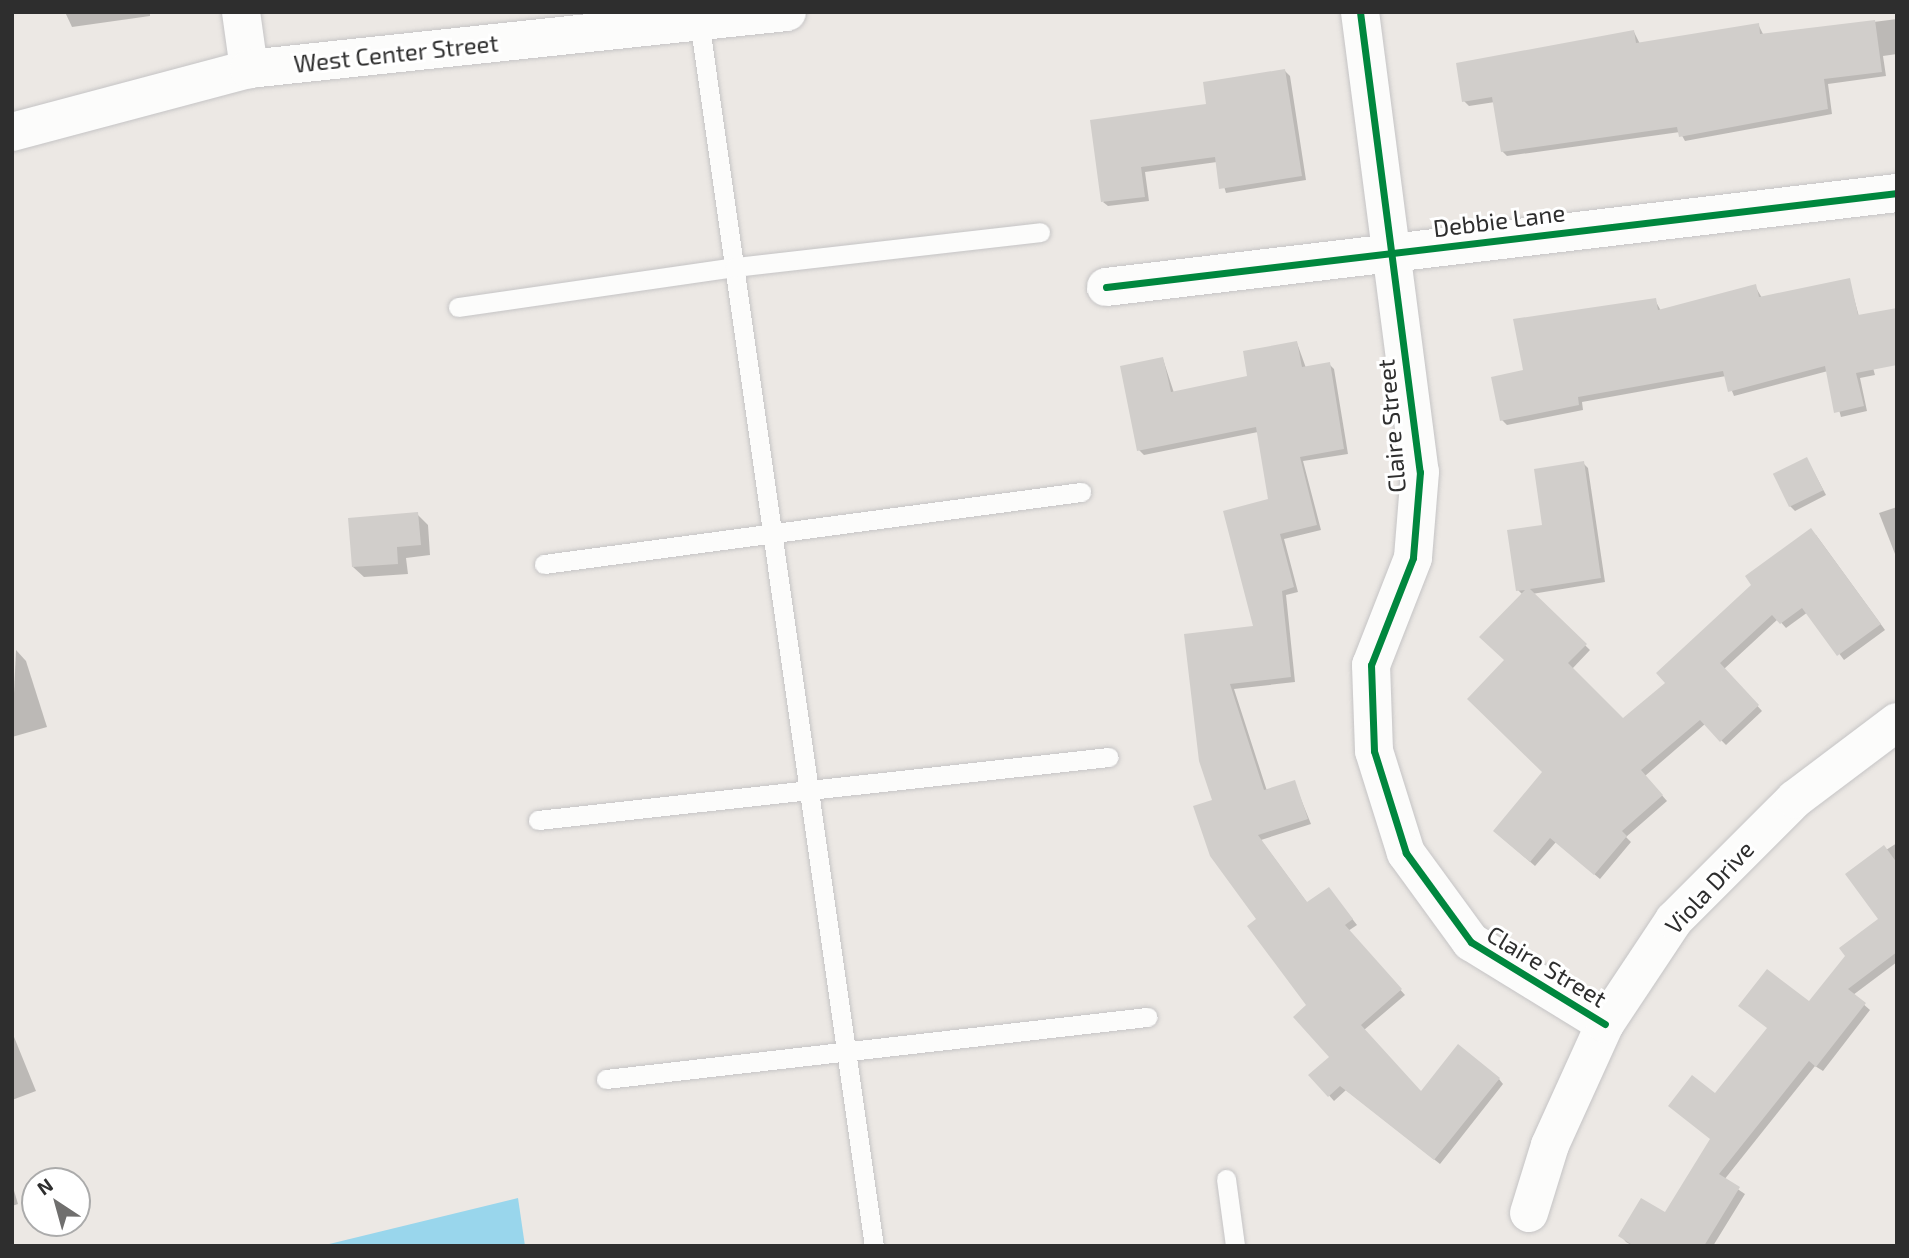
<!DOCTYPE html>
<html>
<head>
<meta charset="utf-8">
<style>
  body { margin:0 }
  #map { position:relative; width:1909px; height:1258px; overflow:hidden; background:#ece8e4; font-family:"Exo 2",sans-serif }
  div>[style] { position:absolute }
  .water>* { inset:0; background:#99d6ec }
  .shadow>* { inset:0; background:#0003 }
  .building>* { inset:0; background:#d1cecb; transform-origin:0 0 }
  .roads { filter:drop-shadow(0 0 2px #c5c4c5) drop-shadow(0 0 2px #c5c4c5) }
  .service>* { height:19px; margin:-9.5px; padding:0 9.5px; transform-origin:9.5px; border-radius:9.5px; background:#fcfcfb }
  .minor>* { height:38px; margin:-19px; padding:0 19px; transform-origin:19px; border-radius:19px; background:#fcfcfb }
  .secondary>* { height:38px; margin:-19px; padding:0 19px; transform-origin:19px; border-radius:19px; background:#fcfcfb }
  .cycleway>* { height:7px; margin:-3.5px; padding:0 3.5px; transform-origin:3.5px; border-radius:3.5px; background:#00873e }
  span { translate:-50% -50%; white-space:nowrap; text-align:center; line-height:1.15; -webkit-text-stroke:6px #fff; paint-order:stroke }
  .street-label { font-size:24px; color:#2e2e2e }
  .frame { position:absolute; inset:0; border:14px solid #2e2e2e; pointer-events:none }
  .north { position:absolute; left:21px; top:1167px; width:70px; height:70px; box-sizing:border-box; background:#fff; border:2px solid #ababab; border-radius:50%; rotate:324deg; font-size:19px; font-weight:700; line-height:28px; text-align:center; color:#2e2e2e }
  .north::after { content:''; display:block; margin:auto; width:24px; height:32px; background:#706f6e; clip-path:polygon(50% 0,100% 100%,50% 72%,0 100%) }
</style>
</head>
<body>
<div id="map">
  <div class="water">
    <i style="clip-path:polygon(518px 1198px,525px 1246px,321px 1246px)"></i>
  </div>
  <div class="shadow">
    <i style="clip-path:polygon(65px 12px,150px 12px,150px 16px,72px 27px)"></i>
    <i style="clip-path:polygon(1897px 19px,1897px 54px,1883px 56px,1886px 76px,1828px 84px,1832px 114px,1685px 141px,1680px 132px,1507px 156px,1502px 151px,1495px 102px,1469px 106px,1464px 101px,1634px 32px,1640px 44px,1758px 24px,1764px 36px)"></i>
    <i style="clip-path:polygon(1285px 71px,1290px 76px,1306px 180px,1226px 193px,1217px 162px,1145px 172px,1149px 201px,1108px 206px,1103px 202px,1208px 105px)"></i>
    <i style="clip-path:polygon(1849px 280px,1875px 375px,1860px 378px,1867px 411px,1841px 417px,1828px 371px,1734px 396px,1726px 376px,1582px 402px,1583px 410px,1507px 425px,1502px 420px,1525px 372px,1515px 320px,1655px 300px,1661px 311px,1755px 286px,1762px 298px)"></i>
    <i style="clip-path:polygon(1297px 343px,1306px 368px,1329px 364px,1334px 369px,1348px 454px,1303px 461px,1321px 530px,1284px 539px,1298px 592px,1286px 595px,1295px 682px,1234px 689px,1267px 791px,1294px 782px,1311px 824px,1261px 840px,1308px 904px,1333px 894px,1357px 925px,1348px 931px,1405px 995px,1364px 1030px,1422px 1094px,1499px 1079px,1503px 1084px,1440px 1164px,1346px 1090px,1334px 1101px,1311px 1075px,1331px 1057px,1308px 1006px,1259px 919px,1186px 635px,1255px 627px,1270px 500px,1258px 432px,1144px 455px,1139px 450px,1163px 359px,1174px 393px,1249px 377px)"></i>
    <i style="clip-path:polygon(1807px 459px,1826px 495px,1795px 511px,1790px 506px)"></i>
    <i style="clip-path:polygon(1583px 463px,1588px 468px,1605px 582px,1532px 594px,1590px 650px,1572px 669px,1623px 720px,1667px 683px,1816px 535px,1885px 630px,1844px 660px,1808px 612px,1786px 628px,1778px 619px,1724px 669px,1762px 711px,1726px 745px,1705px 724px,1645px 776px,1667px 801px,1626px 837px,1631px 842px,1600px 879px,1556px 842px,1535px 866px,1500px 836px,1545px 772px,1506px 660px,1523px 595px,1518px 590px,1544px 526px)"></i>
    <i style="clip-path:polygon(1897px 507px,1897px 559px,1879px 513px)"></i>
    <i style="clip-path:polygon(417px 514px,428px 525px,430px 555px,406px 558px,408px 574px,364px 577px,353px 567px)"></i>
    <i style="clip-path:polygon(16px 650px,26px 661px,47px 727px,12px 737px)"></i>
    <i style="clip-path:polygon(1897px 843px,1897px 962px,1853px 995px,1870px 1010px,1823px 1071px,1815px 1066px,1724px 1180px,1745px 1194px,1713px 1246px,1633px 1246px,1626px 1242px,1621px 1236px,1665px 1215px,1711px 1140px,1715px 1096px,1809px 1003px,1880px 920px,1886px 850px)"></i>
    <i style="clip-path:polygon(12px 1032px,36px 1091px,12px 1100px)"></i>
    <i style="clip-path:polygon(12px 1184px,18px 1204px,12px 1206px)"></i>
  </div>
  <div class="building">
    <i style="clip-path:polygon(1875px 20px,1882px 72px,1824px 79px,1828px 109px,1679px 137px,1677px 127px,1501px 152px,1492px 97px,1462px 102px,1456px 63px,1634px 30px,1636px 43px,1759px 23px,1760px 34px)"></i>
    <i style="clip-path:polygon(1285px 69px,1302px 176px,1219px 189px,1215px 157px,1141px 167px,1145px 197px,1101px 202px,1090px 120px,1206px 104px,1203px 82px)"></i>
    <i style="clip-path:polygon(1850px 278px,1858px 315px,1897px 308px,1897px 365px,1856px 373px,1864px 406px,1834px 413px,1825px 366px,1728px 392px,1723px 371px,1578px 397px,1579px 405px,1500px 421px,1491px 377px,1523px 370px,1513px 319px,1656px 298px,1658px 310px,1756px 284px,1759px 297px)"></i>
    <i style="clip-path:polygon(1297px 341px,1302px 367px,1330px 362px,1344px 449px,1300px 457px,1317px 525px,1280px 534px,1294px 587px,1282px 591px,1291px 677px,1230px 684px,1264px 790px,1295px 780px,1308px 819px,1258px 835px,1307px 902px,1329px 887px,1353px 919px,1345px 925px,1402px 989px,1361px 1025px,1421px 1091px,1458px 1044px,1500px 1078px,1434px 1160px,1340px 1086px,1328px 1097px,1308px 1075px,1329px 1057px,1293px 1017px,1306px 1005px,1247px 926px,1256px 919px,1210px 856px,1193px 806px,1212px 800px,1199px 761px,1184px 634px,1253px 626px,1223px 511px,1268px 499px,1256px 427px,1137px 451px,1120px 366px,1163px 357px,1171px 392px,1247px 376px,1243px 351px)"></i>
    <i style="left:1807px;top:457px;width:37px;height:38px;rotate:64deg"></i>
    <i style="clip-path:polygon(1584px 461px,1601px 578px,1530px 589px,1587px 644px,1568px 663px,1623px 718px,1665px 683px,1656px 673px,1751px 585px,1745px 576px,1811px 528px,1881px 624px,1837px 656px,1802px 608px,1780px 624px,1772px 615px,1720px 663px,1759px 705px,1720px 742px,1700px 720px,1641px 770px,1663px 795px,1622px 831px,1627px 836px,1594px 875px,1550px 838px,1530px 862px,1493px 831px,1542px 772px,1467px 699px,1504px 660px,1479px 637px,1525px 590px,1516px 591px,1507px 530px,1542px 525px,1534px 469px)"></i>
    <i style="clip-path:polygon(418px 512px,421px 545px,397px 547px,398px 564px,352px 567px,348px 518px)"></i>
    <i style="clip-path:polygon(1884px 845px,1897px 863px,1897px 952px,1848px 989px,1866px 1003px,1816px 1067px,1809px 1061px,1719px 1174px,1740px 1187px,1704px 1246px,1634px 1246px,1618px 1236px,1641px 1198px,1665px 1212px,1710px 1139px,1668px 1106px,1692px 1075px,1715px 1093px,1767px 1028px,1738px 1006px,1767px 969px,1809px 1001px,1845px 956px,1839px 948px,1878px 919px,1845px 874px)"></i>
  </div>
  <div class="roads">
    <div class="service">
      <i style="left:699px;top:20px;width:1238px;rotate:81.88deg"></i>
      <i style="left:458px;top:307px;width:280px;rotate:-8.2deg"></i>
      <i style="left:735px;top:267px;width:307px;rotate:-6.5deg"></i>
      <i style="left:544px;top:564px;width:542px;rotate:-7.64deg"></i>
      <i style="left:538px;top:820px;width:574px;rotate:-6.3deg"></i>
      <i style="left:606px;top:1079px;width:545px;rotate:-6.54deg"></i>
      <i style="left:1226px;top:1179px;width:68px;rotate:82.3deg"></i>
    </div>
    <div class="minor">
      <i style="left:241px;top:12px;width:58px;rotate:82deg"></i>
      <i style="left:1360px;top:12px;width:464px;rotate:82.6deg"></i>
      <i style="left:1420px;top:472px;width:86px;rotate:94.7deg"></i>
      <i style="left:1413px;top:558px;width:115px;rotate:111.4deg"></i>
      <i style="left:1371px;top:665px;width:86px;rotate:88deg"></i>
      <i style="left:1374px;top:751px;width:107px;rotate:72.6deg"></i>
      <i style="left:1406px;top:853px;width:110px;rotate:53.9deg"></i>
      <i style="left:1471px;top:942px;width:157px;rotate:31.5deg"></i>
      <i style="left:1106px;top:287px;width:797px;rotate:-6.78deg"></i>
      <i style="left:1529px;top:1213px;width:71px;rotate:-72.8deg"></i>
      <i style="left:1550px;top:1145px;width:133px;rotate:-65.6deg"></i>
      <i style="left:1605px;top:1024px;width:125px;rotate:-56.4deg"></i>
      <i style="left:1674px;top:920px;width:171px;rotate:-45deg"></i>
      <i style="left:1795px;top:799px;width:128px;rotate:-37deg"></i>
    </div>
    <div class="secondary">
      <i style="left:12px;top:132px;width:245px;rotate:-14.9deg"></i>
      <i style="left:249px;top:69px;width:541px;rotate:-6.05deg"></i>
    </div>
  </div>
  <div class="cycleway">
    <i style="left:1360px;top:12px;width:464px;rotate:82.6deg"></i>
    <i style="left:1420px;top:472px;width:86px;rotate:94.7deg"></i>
    <i style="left:1413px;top:558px;width:115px;rotate:111.4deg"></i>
    <i style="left:1371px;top:665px;width:86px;rotate:88deg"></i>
    <i style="left:1374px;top:751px;width:107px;rotate:72.6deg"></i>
    <i style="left:1406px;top:853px;width:110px;rotate:53.9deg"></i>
    <i style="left:1471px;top:942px;width:157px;rotate:31.5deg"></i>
    <i style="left:1106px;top:287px;width:797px;rotate:-6.78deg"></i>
  </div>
  <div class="street-label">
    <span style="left:396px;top:53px;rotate:-6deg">West Center Street</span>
    <span style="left:1499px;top:220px;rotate:-7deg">Debbie Lane</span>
    <span style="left:1391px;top:426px;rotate:-95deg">Claire Street</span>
    <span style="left:1709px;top:887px;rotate:-47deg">Viola Drive</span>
    <span style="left:1547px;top:966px;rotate:31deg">Claire Street</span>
  </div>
  <div class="frame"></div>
  <div class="north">N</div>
</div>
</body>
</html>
